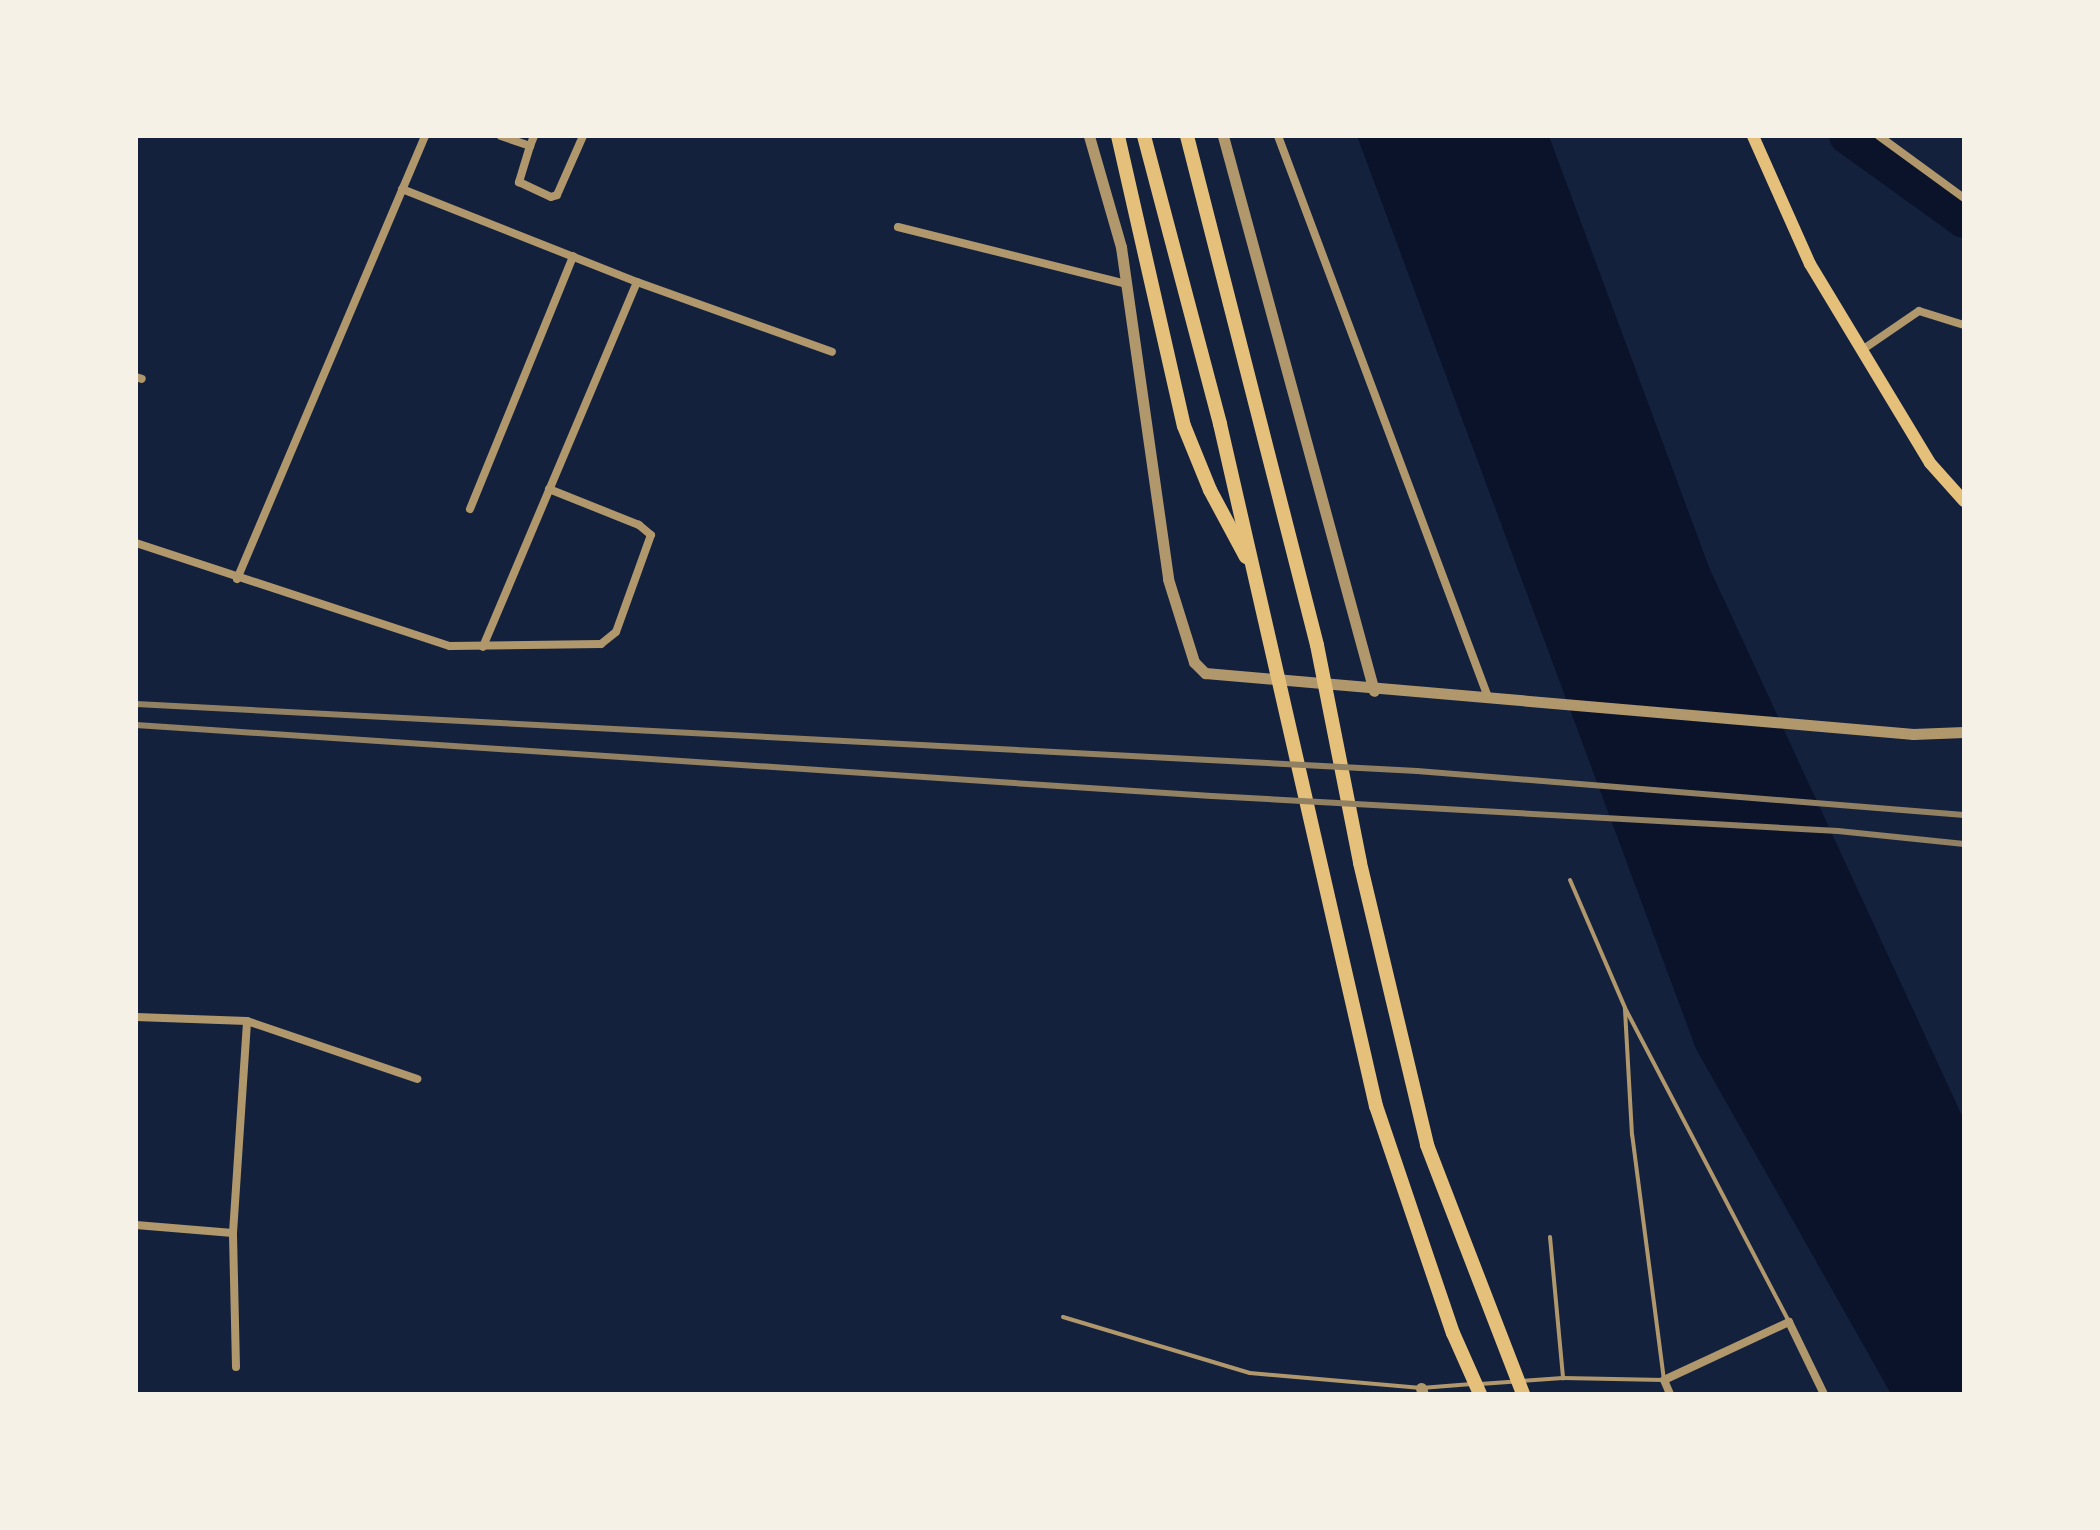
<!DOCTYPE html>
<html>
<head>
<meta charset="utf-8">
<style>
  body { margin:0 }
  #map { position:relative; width:2100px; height:1530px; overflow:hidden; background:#14213d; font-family:"Playfair Display",serif }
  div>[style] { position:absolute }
  .water>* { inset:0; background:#0b132b }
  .river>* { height:36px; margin:-18px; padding:0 18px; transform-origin:18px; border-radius:18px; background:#0b132b }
  .service>* { height:4px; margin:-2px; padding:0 2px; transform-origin:2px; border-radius:2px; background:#b1986c }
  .minor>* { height:8px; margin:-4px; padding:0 4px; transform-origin:4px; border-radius:4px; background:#b1986c }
  .tertiary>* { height:11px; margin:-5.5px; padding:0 5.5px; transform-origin:5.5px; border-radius:5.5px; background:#b1986c }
  .secondary>* { height:12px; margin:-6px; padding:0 6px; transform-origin:6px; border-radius:6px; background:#e5c07b }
  .trunk>* { height:14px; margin:-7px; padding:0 7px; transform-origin:7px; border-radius:7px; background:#e5c07b }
  .rail>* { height:6px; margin:-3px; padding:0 3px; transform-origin:3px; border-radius:3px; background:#918062 }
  span { translate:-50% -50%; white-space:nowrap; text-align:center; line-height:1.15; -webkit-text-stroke:8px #f6f1e7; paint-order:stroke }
  .frame { position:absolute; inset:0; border:138px solid #f6f1e7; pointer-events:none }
</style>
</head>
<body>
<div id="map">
  <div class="water">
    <i style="clip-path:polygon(1357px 136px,1549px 136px,1709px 567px,1964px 1120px,1964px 1394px,1891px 1394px,1696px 1049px)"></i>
  </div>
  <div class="river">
    <i style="left:1847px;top:136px;width:144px;rotate:35.7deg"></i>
  </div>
  <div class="service">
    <i style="left:1570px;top:880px;width:139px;rotate:66.7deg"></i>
    <i style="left:1625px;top:1008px;width:354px;rotate:62.4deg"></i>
    <i style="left:1550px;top:1237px;width:142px;rotate:84.7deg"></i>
    <i style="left:1063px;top:1317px;width:195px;rotate:16.7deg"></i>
    <i style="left:1250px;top:1373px;width:172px;rotate:5deg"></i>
    <i style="left:1421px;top:1388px;width:51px;rotate:-4.5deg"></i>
    <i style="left:1480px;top:1384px;width:83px;rotate:-4.1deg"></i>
    <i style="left:1563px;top:1378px;width:101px;rotate:1.1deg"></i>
    <i style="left:1664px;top:1380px;width:247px;rotate:-97.4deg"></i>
    <i style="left:1632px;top:1135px;width:127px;rotate:-93.2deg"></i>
  </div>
  <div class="minor">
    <i style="left:501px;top:136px;width:31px;rotate:19deg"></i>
    <i style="left:530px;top:146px;width:11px;rotate:-68deg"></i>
    <i style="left:1278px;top:136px;width:599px;rotate:69.48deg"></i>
    <i style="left:1879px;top:136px;width:105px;rotate:36.1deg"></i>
    <i style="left:530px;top:146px;width:38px;rotate:107deg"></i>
    <i style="left:519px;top:182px;width:35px;rotate:25deg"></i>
    <i style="left:551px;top:197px;width:6px;rotate:-18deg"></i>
    <i style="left:557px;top:195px;width:64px;rotate:-66.2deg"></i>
    <i style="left:402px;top:189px;width:253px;rotate:21.6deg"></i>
    <i style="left:637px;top:282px;width:396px;rotate:112.9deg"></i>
    <i style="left:898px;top:227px;width:236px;rotate:14deg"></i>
    <i style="left:637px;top:282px;width:207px;rotate:19.7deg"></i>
    <i style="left:1862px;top:350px;width:69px;rotate:-34.4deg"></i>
    <i style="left:1919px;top:311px;width:47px;rotate:17.3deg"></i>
    <i style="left:136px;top:377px;width:6px;rotate:18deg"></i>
    <i style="left:470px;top:509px;width:273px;rotate:-67.8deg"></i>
    <i style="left:136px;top:543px;width:330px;rotate:18.2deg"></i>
    <i style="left:450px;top:646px;width:151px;rotate:-0.8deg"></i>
    <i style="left:601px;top:644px;width:19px;rotate:-39deg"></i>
    <i style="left:616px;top:632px;width:103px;rotate:-70.2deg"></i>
    <i style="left:651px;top:535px;width:16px;rotate:-140deg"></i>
    <i style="left:639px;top:525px;width:97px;rotate:-158.2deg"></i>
    <i style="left:237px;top:579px;width:481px;rotate:-67deg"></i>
    <i style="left:136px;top:1017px;width:111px;rotate:2.1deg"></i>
    <i style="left:247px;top:1021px;width:180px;rotate:18.8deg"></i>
    <i style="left:136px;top:1225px;width:97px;rotate:4.7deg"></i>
    <i style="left:236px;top:1367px;width:134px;rotate:-91.3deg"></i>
    <i style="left:233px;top:1233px;width:212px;rotate:-86.2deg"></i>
    <i style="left:1670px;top:1394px;width:15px;rotate:-113deg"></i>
    <i style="left:1664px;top:1380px;width:138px;rotate:-24.9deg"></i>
    <i style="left:1789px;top:1322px;width:80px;rotate:64.1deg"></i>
  </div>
  <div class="tertiary">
    <i style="left:1089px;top:136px;width:116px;rotate:73.9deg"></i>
    <i style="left:1121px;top:247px;width:335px;rotate:81.9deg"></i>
    <i style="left:1168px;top:579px;width:87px;rotate:72.6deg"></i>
    <i style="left:1194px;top:662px;width:16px;rotate:45deg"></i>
    <i style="left:1205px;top:673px;width:711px;rotate:4.92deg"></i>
    <i style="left:1913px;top:734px;width:51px;rotate:-2.2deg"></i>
    <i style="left:1223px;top:136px;width:575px;rotate:74.78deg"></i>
    <i style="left:1421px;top:1388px;width:6px;rotate:72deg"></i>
  </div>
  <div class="secondary">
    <i style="left:1753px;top:136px;width:140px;rotate:66deg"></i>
    <i style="left:1810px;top:264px;width:232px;rotate:58.9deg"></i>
    <i style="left:1930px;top:463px;width:51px;rotate:48.2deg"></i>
  </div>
  <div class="trunk">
    <i style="left:1118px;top:136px;width:297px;rotate:77.2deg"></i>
    <i style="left:1184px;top:426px;width:69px;rotate:67.9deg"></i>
    <i style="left:1210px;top:490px;width:76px;rotate:61.8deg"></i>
    <i style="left:1144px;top:136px;width:298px;rotate:75.2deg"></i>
    <i style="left:1220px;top:424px;width:700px;rotate:77.12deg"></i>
    <i style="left:1376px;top:1106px;width:240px;rotate:71.3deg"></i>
    <i style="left:1453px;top:1333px;width:67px;rotate:66.1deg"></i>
    <i style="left:1187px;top:136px;width:525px;rotate:75.67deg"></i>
    <i style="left:1317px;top:645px;width:222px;rotate:78.8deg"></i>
    <i style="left:1360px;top:863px;width:290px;rotate:76.6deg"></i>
    <i style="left:1427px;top:1145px;width:267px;rotate:68.9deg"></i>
  </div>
  <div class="rail">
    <i style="left:136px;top:704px;width:1283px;rotate:2.99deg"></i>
    <i style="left:1417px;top:771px;width:549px;rotate:4.6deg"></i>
    <i style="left:136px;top:725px;width:1078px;rotate:3.78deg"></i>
    <i style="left:1212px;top:796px;width:627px;rotate:3.2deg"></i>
    <i style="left:1838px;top:831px;width:127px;rotate:5.9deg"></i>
  </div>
  <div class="frame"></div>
</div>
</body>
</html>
